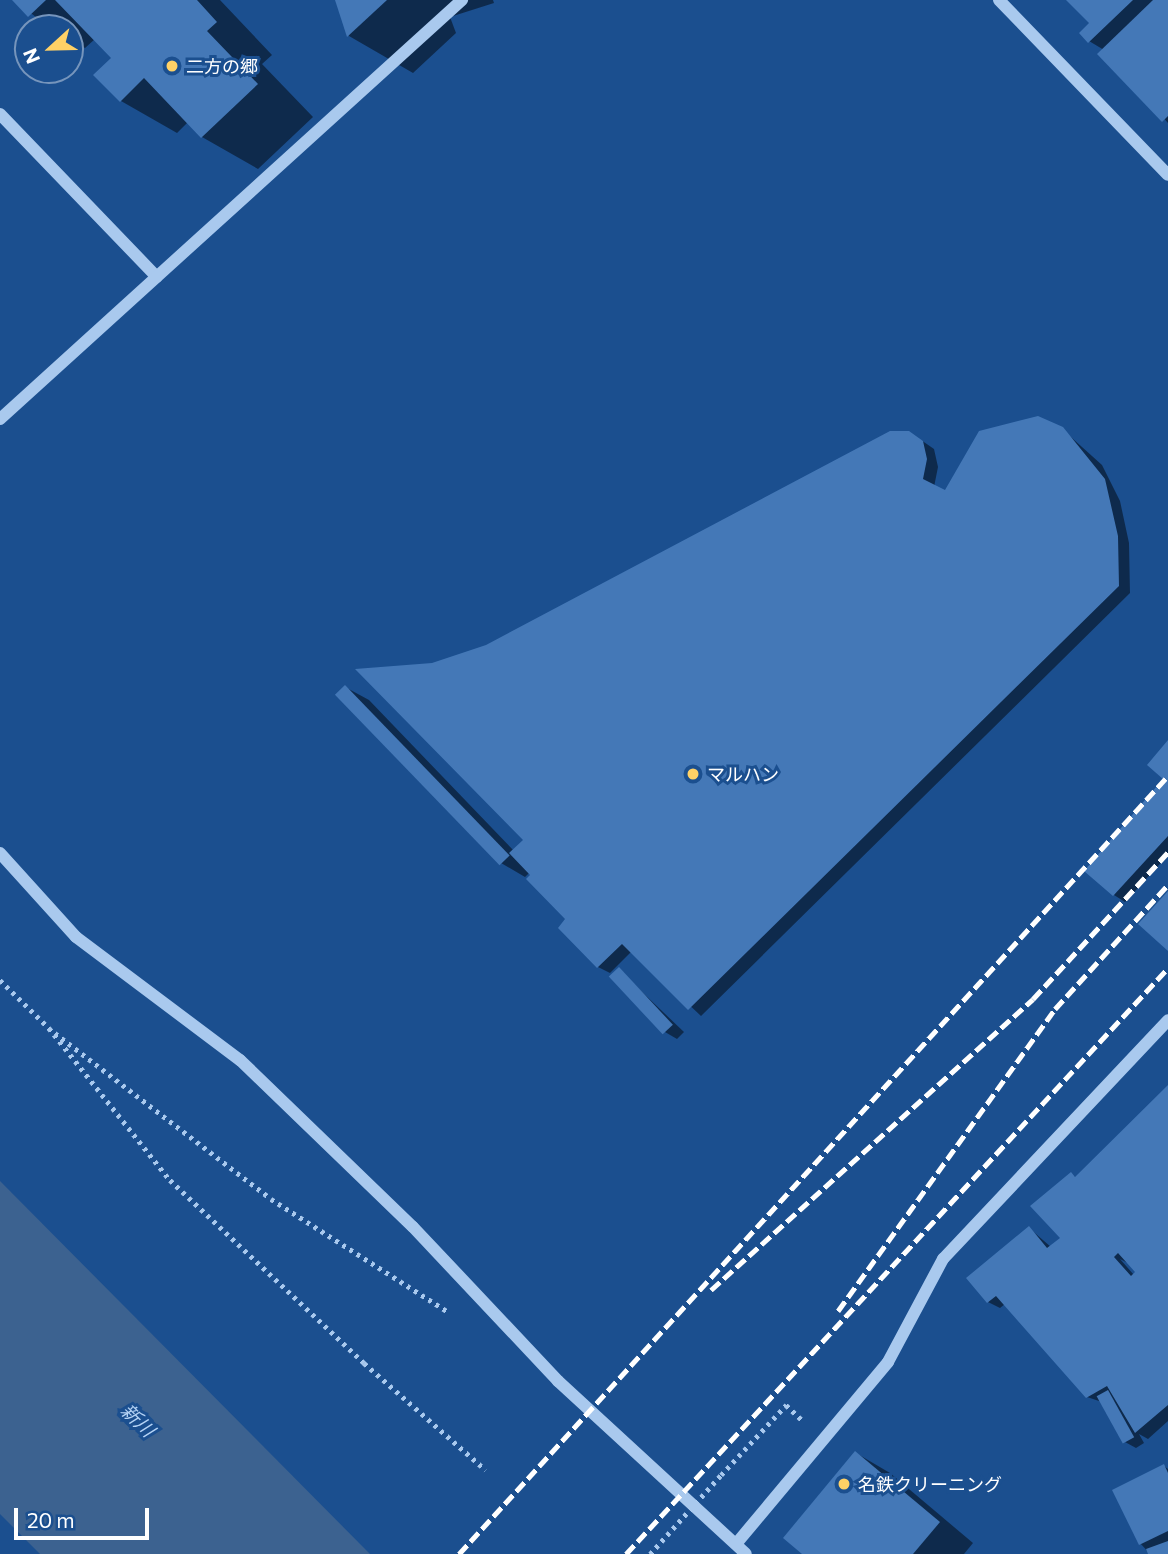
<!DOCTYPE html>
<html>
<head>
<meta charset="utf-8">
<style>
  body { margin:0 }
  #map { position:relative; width:1168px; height:1554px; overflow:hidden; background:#1b4f8f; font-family:Commissioner,"Noto Sans JP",sans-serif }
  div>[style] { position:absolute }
  .water>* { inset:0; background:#3c6290 }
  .shadow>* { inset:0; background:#0007 }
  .building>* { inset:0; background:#4478b7; transform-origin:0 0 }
  .path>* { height:4.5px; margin-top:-2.25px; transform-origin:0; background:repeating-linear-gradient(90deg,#a9c9ee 0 3.5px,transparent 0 8.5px) }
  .minor>* { height:12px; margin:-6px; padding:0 6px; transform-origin:6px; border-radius:6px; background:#a9c9ee }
  .rail>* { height:5px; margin-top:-2.5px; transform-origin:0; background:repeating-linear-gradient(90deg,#fff 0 12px,transparent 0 17px) }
  .path-bridge>* { height:4.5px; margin-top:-2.25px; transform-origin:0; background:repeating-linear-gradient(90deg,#a9c9ee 0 3.5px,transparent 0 8.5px) }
  .dots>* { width:19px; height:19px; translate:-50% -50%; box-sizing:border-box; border:4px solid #1b4f8f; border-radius:50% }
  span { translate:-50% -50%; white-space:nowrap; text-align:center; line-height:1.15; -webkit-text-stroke:6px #1b4f8f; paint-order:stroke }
  .poi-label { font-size:18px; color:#fff }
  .left { translate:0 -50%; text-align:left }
  .water-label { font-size:19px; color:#b5d3f5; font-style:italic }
  .north { position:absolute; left:14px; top:14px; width:70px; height:70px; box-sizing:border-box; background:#1b4f8f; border:2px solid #7695bc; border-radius:50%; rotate:248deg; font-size:19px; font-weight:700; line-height:28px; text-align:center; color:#fff }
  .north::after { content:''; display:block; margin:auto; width:24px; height:32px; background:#ffd166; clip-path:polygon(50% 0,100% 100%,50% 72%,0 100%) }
  .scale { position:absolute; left:14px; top:1508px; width:135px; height:32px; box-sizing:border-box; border:4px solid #fff; border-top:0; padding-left:9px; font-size:21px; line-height:24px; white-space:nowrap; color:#fff; -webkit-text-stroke:5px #1b4f8f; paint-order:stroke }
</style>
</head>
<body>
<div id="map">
  <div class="water">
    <i style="clip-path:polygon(0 1181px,370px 1554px,40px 1554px,0 1514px)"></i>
  </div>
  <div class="shadow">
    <i style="clip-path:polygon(14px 0,220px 0,272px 55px,262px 64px,313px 117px,258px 169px,202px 137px,188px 122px,177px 133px,121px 101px,113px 58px,95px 39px,85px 48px,70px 39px,70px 28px,50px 28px)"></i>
    <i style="clip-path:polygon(337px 0,493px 0,494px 3px,450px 17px,456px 33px,413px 73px,349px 36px)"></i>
    <i style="clip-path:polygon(1069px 0,1168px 0,1168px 123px,1104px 50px,1089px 41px,1092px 23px)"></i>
    <i style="clip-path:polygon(1062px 429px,1102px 465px,1120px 501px,1129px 543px,1130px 593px,701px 1016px,632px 951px,610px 973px,598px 967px,560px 928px,568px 919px,530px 872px,525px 877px,501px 863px,345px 687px,369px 700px,514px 851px,525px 840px,432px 664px,487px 646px,921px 440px,934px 449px,938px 467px,934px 487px,945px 493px)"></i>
    <i style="clip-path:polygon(1168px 743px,1168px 855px,1125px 902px,1114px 895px,1165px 779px)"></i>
    <i style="clip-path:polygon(619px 970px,684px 1032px,677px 1039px,665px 1032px)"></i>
    <i style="clip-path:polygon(evenodd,1168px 1088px,1168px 1421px,1148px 1439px,1139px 1434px,1144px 1443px,1136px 1448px,1125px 1442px,1102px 1402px,1087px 1397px,1005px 1304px,1000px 1308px,988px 1302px,1029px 1228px,1051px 1247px,1062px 1238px,1071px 1175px,1077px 1178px,1168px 1088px,1120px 1259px,1130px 1264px,1138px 1272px,1134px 1275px,1120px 1259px)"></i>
    <i style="clip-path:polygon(856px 1453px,890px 1473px,973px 1543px,964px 1554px,805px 1554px)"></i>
    <i style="clip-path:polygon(1164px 1466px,1168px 1469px,1168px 1554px,1150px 1554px,1140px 1543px)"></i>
  </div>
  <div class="building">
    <i style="clip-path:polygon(12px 0,46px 0,28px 17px)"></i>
    <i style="clip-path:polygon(55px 0,197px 0,217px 22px,207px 31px,258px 84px,201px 138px,144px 78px,120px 102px,93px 75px,111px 58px)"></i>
    <i style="clip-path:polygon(335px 0,387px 0,347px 37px)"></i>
    <i style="clip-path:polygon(1066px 0,1133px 0,1088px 43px,1079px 33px,1089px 23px)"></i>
    <i style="clip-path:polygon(1153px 0,1168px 0,1168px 116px,1162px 122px,1097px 54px)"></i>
    <i style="clip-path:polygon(1038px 416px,1063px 427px,1105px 479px,1118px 536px,1119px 586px,688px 1010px,622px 944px,597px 968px,558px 928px,565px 919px,526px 879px,530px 875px,509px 853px,523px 840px,355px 669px,432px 663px,486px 645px,890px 431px,909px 431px,923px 441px,927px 459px,923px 479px,945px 490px,979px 431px)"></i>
    <i style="left:345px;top:685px;width:237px;height:14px;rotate:46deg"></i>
    <i style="clip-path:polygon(1168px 740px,1168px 836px,1113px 896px,1084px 871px,1163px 779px,1147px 765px)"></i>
    <i style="clip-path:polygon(1168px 891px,1168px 951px,1138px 924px)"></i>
    <i style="left:619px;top:967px;width:79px;height:14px;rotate:47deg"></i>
    <i style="clip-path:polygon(evenodd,1168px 1085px,1168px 1405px,1135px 1433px,1107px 1386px,1086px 1398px,996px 1296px,987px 1303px,966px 1278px,1029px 1226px,1047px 1248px,1060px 1238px,1030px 1206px,1071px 1172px,1075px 1177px,1168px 1085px,1118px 1253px,1135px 1272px,1131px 1276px,1114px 1257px,1118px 1253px)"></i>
    <i style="left:1108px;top:1390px;width:54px;height:13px;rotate:61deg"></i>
    <i style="clip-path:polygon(855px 1451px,940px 1522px,913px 1554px,802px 1554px,783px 1538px)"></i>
    <i style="clip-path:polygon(1164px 1464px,1168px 1473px,1168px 1531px,1139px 1545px,1112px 1490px)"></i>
    <i style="clip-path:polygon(1168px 1541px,1168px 1554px,1148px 1554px,1146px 1549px)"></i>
  </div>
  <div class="path">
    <i style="left:0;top:980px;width:69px;rotate:44.4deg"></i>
    <i style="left:49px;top:1028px;width:194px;rotate:51.5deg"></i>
    <i style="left:170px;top:1180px;width:267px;rotate:43.3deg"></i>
    <i style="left:364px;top:1363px;width:162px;rotate:41.3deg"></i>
    <i style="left:55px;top:1033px;width:272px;rotate:37.5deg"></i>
    <i style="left:271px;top:1199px;width:212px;rotate:32.5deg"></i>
    <i style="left:721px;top:1475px;width:96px;rotate:-47.1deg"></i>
    <i style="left:786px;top:1405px;width:23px;rotate:43deg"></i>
  </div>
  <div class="minor">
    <i style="left:999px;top:0;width:243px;rotate:46deg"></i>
    <i style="left:0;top:114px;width:226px;rotate:46.1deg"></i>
    <i style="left:0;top:419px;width:624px;rotate:-42.21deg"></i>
    <i style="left:0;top:853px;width:113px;rotate:47.9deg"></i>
    <i style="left:76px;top:937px;width:205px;rotate:36.9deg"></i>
    <i style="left:240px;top:1060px;width:240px;rotate:44deg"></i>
    <i style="left:413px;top:1227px;width:212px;rotate:46.7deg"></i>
    <i style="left:558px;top:1381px;width:255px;rotate:42.6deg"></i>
    <i style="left:736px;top:1544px;width:237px;rotate:-50.1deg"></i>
    <i style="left:888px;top:1362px;width:117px;rotate:-61.9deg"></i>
    <i style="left:943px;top:1259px;width:328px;rotate:-46.7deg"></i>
  </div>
  <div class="rail">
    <i style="left:711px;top:1290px;width:434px;rotate:-42.1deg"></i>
    <i style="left:1033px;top:999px;width:200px;rotate:-47.4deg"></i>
    <i style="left:838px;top:1311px;width:372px;rotate:-54.3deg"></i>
    <i style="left:1055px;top:1009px;width:168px;rotate:-47.7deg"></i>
    <i style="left:459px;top:1554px;width:1053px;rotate:-47.66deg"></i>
    <i style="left:626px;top:1554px;width:798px;rotate:-47.23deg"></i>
  </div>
  <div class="path-bridge">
    <i style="left:650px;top:1554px;width:106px;rotate:-48.1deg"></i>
  </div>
  <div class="dots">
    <i style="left:172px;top:66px;background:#ffd166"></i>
    <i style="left:693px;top:774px;background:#ffd166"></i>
    <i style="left:844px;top:1484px;background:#ffd166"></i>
  </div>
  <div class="poi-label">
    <span class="left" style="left:186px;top:66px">二方の郷</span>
    <span class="left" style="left:707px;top:774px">マルハン</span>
    <span class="left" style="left:858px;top:1484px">名鉄クリーニング</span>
  </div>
  <div class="water-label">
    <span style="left:138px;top:1420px;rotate:44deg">新川</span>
  </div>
  <div class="north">N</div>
  <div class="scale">20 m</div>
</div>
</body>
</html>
